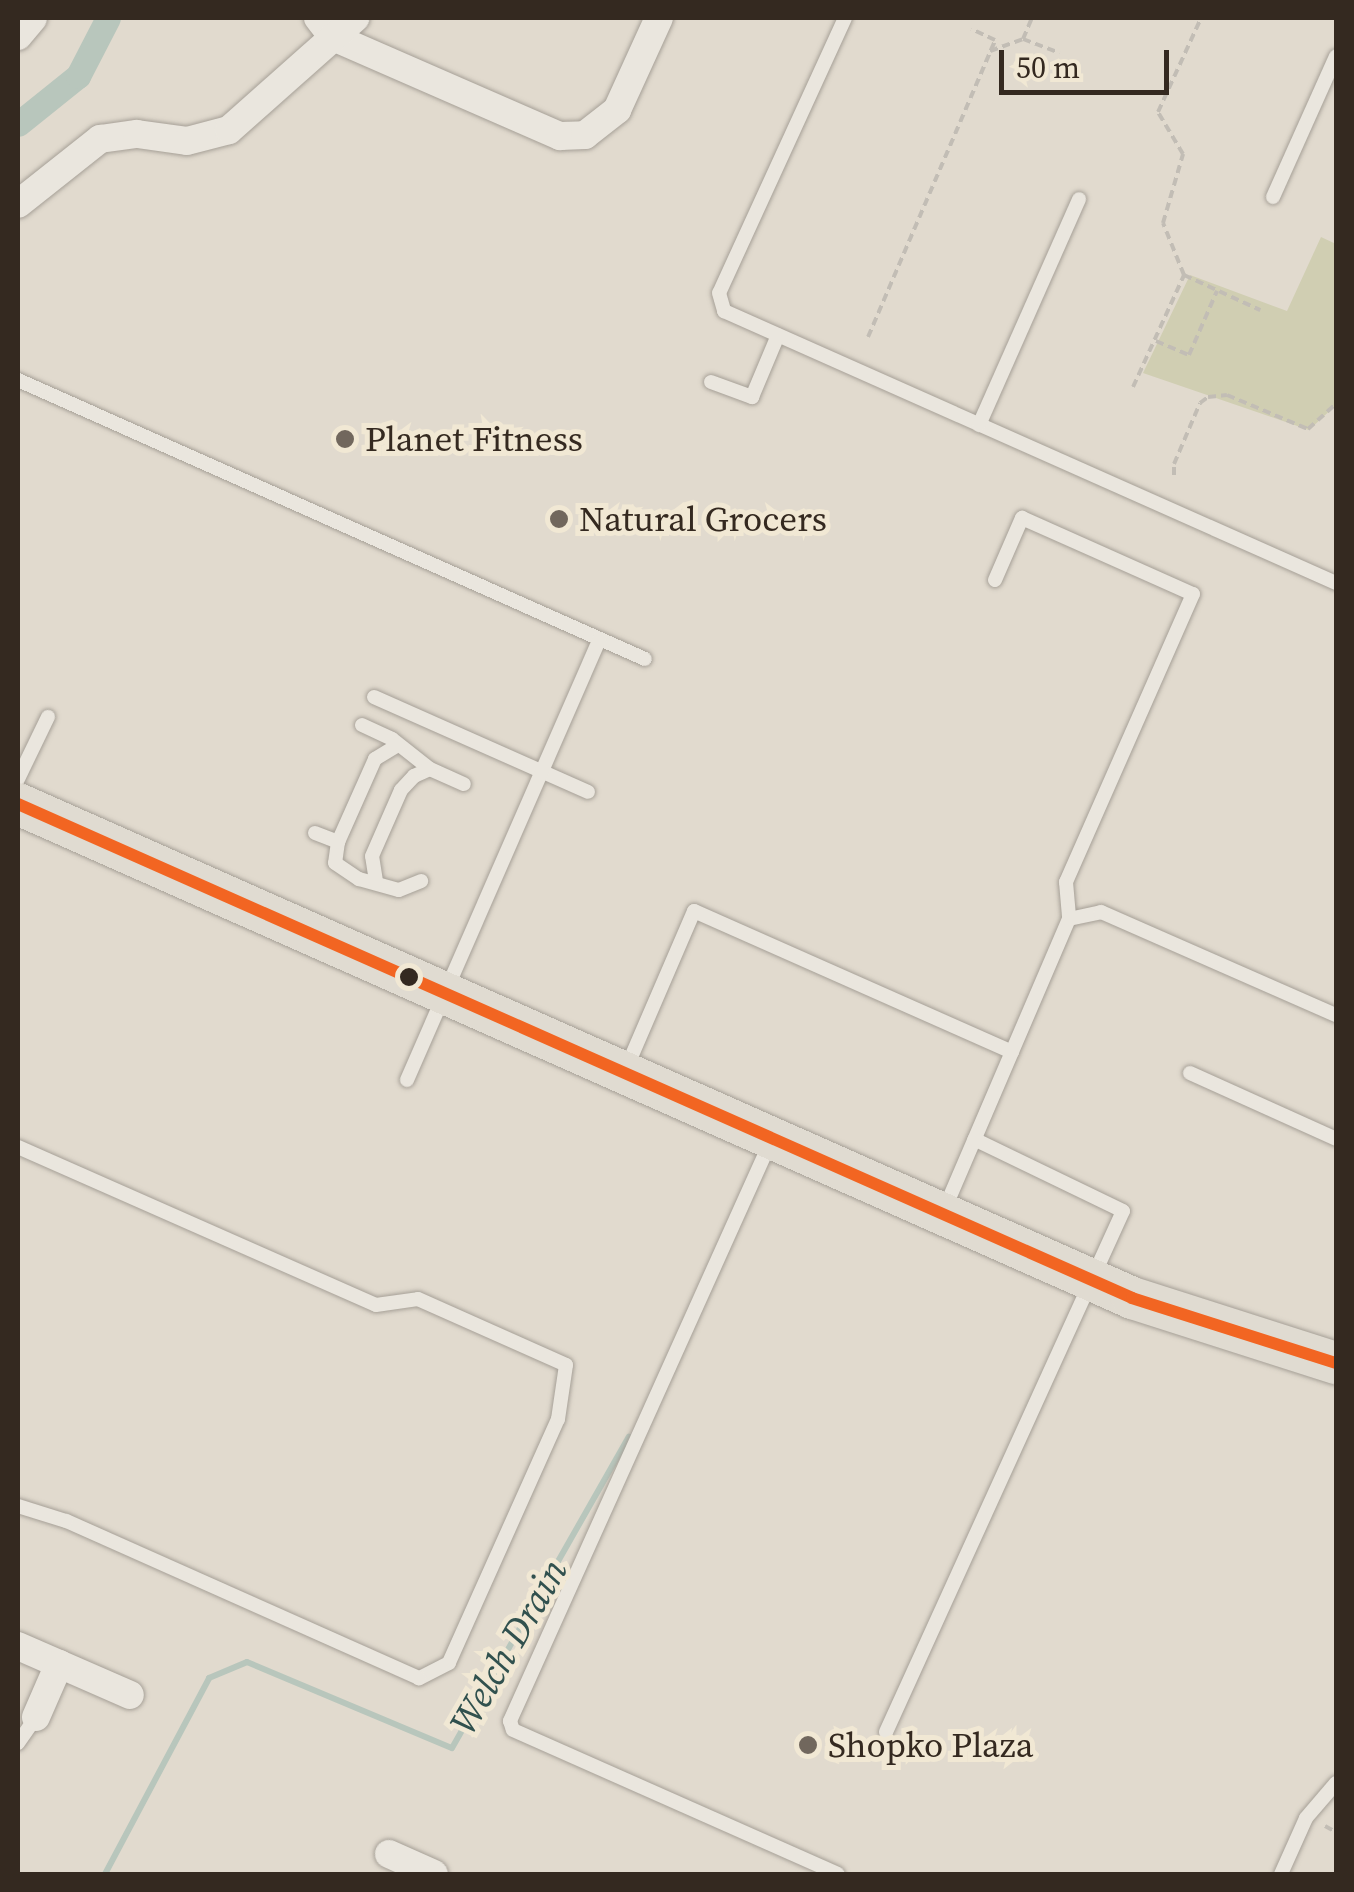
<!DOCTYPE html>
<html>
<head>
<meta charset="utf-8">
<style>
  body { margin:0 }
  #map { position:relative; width:1354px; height:1892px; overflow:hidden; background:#e1dace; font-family:"Source Serif 4",serif }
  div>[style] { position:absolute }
  .green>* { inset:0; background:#d0ceb2 }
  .stream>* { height:6px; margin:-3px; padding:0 3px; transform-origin:3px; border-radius:3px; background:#b8c6bc }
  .canal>* { height:25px; margin:-12.5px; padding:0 12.5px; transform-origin:12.5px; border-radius:12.5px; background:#b8c6bc }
  .path>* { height:4px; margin-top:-2px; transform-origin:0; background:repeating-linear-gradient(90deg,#c2bdb5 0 8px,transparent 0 13px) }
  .roads { filter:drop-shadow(0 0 2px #a6a097) drop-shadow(0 0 2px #a6a097) }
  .service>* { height:14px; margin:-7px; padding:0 7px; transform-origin:7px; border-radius:7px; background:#eae6de }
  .minor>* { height:28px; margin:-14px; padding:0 14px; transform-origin:14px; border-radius:14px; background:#eae6de }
  .primary>* { height:42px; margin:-21px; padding:0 21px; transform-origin:21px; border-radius:21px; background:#e0dbd1 }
  .bus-1>* { height:12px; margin:-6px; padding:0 6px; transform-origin:6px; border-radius:6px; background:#f26522 }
  .dots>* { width:28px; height:28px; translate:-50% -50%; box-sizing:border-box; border:5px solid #f1e8d4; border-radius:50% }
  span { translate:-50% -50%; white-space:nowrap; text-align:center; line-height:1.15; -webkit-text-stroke:10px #f1e8d4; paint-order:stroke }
  .poi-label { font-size:35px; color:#342920 }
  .left { translate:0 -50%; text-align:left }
  .water-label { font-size:38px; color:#31514e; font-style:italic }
  .frame { position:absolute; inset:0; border:20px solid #342920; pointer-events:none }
  .scale { position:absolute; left:999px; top:50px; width:170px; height:45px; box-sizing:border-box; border:5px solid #342920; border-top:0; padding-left:12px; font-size:30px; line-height:35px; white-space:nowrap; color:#342920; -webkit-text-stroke:8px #f1e8d4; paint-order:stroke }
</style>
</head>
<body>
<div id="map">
  <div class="green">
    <i style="clip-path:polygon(1321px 237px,1336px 244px,1336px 405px,1309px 430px,1143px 373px,1190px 275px,1287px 311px)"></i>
  </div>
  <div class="stream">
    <i style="left:105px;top:1874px;width:222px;rotate:-62deg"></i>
    <i style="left:209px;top:1678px;width:41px;rotate:-22.8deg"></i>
    <i style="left:247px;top:1662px;width:222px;rotate:22.8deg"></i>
    <i style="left:452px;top:1748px;width:358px;rotate:-60.4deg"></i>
  </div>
  <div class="canal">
    <i style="left:18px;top:124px;width:77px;rotate:-38.7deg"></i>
    <i style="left:78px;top:76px;width:65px;rotate:-62.7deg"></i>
  </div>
  <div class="path">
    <i style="left:1023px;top:39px;width:23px;rotate:-67deg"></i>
    <i style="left:990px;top:51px;width:35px;rotate:-20deg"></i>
    <i style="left:1023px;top:39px;width:39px;rotate:21deg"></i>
    <i style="left:1184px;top:275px;width:84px;rotate:24.7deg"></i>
    <i style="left:868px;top:337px;width:323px;rotate:-66.8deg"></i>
    <i style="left:995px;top:40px;width:26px;rotate:-155deg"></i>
    <i style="left:1156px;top:341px;width:36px;rotate:23deg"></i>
    <i style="left:1189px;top:355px;width:70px;rotate:-66.4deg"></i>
    <i style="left:1133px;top:387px;width:123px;rotate:-65.5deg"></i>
    <i style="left:1184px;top:275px;width:56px;rotate:-112deg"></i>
    <i style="left:1163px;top:223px;width:72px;rotate:-73.8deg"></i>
    <i style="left:1183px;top:154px;width:49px;rotate:-120.8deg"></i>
    <i style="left:1158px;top:112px;width:103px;rotate:-65.4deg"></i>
    <i style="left:1174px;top:475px;width:11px;rotate:-90deg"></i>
    <i style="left:1174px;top:464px;width:66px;rotate:-66.9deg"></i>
    <i style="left:1200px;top:403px;width:10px;rotate:-37deg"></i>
    <i style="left:1208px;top:397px;width:19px;rotate:-6deg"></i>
    <i style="left:1227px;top:395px;width:88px;rotate:22.8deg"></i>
    <i style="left:1308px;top:429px;width:38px;rotate:-42deg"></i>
    <i style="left:1325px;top:1826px;width:13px;rotate:29deg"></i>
  </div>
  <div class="roads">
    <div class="service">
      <i style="left:845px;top:18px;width:302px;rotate:114.6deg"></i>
      <i style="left:719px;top:293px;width:19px;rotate:74deg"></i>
      <i style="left:724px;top:311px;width:670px;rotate:23.96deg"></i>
      <i style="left:1273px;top:197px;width:154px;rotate:-65.9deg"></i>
      <i style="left:18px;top:380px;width:686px;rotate:23.99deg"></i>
      <i style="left:711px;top:382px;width:44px;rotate:20.1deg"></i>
      <i style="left:752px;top:397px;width:67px;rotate:-67.2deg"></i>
      <i style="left:979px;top:425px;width:247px;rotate:-66.1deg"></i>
      <i style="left:995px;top:580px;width:68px;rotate:-66.5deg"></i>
      <i style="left:1022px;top:518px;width:187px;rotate:24deg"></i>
      <i style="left:1193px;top:594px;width:315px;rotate:113.8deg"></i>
      <i style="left:1066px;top:882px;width:37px;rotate:85deg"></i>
      <i style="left:374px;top:697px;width:234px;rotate:23.9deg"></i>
      <i style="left:362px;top:725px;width:33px;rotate:25deg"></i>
      <i style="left:392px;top:739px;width:48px;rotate:38.3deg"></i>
      <i style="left:430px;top:769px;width:37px;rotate:24deg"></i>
      <i style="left:398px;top:745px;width:27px;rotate:149deg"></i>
      <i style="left:375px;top:759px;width:91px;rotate:114deg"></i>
      <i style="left:338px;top:842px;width:21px;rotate:98deg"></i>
      <i style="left:335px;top:863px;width:29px;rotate:34deg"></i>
      <i style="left:359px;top:879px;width:41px;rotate:15.4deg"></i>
      <i style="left:399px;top:890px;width:24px;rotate:-22deg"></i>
      <i style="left:18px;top:779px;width:69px;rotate:-64.2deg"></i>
      <i style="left:315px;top:833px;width:25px;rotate:21deg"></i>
      <i style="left:376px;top:881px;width:25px;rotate:-99deg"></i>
      <i style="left:372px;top:856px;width:72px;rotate:-66.3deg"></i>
      <i style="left:401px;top:790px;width:19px;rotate:-47deg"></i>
      <i style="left:414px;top:776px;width:17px;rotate:-24deg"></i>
      <i style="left:626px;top:1069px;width:172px;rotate:-66.7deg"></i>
      <i style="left:694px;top:911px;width:348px;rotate:23.9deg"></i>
      <i style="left:1190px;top:1073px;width:160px;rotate:24.3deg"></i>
      <i style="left:407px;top:1080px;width:481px;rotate:-66.4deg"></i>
      <i style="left:770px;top:1143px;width:634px;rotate:114.22deg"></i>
      <i style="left:510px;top:1721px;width:9px;rotate:72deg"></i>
      <i style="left:513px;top:1730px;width:355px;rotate:23.9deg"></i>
      <i style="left:18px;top:1147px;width:391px;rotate:23.8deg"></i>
      <i style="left:376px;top:1305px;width:42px;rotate:-8.1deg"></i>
      <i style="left:418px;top:1299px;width:162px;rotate:24deg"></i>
      <i style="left:566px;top:1365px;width:55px;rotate:98.4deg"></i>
      <i style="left:558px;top:1419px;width:267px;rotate:114.1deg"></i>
      <i style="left:449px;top:1663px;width:34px;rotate:153deg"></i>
      <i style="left:419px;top:1678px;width:386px;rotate:-156deg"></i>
      <i style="left:66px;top:1521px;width:50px;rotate:-162.6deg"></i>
      <i style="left:945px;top:1208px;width:314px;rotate:-66.8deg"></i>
      <i style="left:1069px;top:919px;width:33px;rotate:-12deg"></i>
      <i style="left:1101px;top:912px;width:257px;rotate:23.7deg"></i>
      <i style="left:886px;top:1732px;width:572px;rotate:-65.54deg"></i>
      <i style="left:1123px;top:1211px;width:165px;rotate:-154.2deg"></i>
      <i style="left:18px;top:1743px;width:32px;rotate:-55deg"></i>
      <i style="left:1281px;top:1874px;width:61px;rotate:-65.9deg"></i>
      <i style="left:1306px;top:1818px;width:46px;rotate:-49.4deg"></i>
    </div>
    <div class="minor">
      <i style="left:318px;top:18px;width:24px;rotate:52deg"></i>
      <i style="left:333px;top:37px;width:248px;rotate:23.6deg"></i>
      <i style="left:560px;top:136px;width:25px;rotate:-2deg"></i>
      <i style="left:585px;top:135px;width:41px;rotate:-38deg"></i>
      <i style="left:617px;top:110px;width:101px;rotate:-65.5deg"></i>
      <i style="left:18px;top:36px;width:23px;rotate:-50deg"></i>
      <i style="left:18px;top:204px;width:105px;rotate:-38.4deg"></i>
      <i style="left:100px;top:139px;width:37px;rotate:-8deg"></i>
      <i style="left:137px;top:134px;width:50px;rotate:8deg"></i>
      <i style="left:187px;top:141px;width:43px;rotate:-14.7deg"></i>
      <i style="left:229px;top:130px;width:169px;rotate:-41.6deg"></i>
      <i style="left:18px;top:1646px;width:122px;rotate:23.6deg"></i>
      <i style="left:36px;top:1717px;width:58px;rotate:-66.5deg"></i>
      <i style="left:389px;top:1854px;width:49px;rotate:24deg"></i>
    </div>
    <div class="primary">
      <i style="left:18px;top:804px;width:1219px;rotate:23.91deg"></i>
      <i style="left:1132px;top:1298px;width:214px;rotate:17.7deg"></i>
    </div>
  </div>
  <div class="bus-1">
    <i style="left:18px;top:804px;width:1219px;rotate:23.91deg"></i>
    <i style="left:1132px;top:1298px;width:214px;rotate:17.7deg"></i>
  </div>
  <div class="dots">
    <i style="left:345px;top:439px;background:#71675d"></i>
    <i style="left:559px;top:519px;background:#71675d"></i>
    <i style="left:409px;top:977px;background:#342920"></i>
    <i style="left:808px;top:1745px;background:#71675d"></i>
  </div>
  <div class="poi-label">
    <span class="left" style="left:365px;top:439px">Planet Fitness</span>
    <span class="left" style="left:579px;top:519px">Natural Grocers</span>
    <span class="left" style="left:828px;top:1745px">Shopko Plaza</span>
  </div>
  <div class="water-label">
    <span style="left:509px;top:1647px;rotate:-60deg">Welch Drain</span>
  </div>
  <div class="frame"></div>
  <div class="scale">50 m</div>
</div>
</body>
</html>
